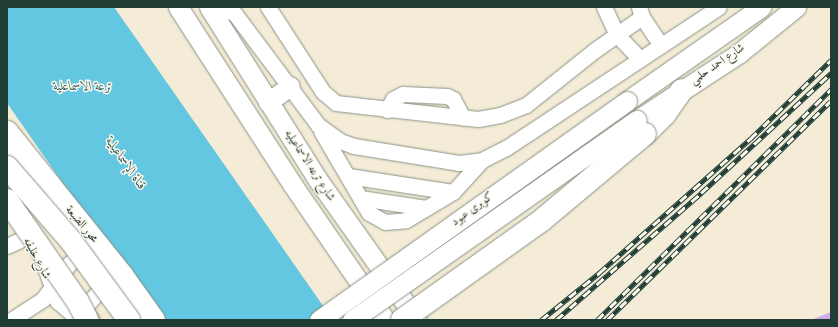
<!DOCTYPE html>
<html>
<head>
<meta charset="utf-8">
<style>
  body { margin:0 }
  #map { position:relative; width:838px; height:327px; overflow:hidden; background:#f4ecd7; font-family:"Sorts Mill Goudy",Amiri,serif }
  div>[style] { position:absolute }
  .water>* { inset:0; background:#63c7e1 }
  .building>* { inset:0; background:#d0aae9 }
  .roads { filter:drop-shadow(0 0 1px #8a9486) drop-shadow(0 0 1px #8a9486) }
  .minor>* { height:15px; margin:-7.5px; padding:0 7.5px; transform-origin:7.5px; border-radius:7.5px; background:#fff }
  .major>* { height:19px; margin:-9.5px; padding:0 9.5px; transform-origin:9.5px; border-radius:9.5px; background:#fff }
  .highway>* { height:22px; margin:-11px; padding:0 11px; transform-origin:11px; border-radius:11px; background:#fff }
  .rail>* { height:4.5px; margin-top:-2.25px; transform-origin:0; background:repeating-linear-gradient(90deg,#fbf7ec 0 9px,#1f3d34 0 18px); box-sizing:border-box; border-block:1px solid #1f3d34 }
  .bridges { filter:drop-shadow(0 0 1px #8a9486) drop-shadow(0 0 1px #8a9486) }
  .major-bridge>* { height:19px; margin:-9.5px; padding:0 9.5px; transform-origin:9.5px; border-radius:9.5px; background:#fff }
  .highway-bridge>* { height:22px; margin:-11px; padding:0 11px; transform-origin:11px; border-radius:11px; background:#fff }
  span { translate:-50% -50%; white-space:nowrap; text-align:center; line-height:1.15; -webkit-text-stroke:3px #fbf7ec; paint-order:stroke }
  .street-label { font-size:12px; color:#1f3d34 }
  .water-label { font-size:13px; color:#30605f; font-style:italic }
  .frame { position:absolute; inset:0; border:8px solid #1f3d34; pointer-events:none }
</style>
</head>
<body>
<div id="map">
  <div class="water">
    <i style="clip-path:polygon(7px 7px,114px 7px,333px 320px,158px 320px,7px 103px)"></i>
  </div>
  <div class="building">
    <i style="clip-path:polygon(831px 312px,831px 320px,811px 320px)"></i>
  </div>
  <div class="roads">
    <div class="minor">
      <i style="left:268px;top:7px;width:101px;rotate:57.1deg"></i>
      <i style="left:323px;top:92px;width:17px;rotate:40deg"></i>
      <i style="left:336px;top:103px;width:143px;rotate:6.4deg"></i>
      <i style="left:478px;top:119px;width:22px;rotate:-10deg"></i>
      <i style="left:500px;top:115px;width:28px;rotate:-21deg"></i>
      <i style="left:526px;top:105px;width:88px;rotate:-38.6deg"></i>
      <i style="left:595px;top:50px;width:57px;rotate:-35.1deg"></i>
      <i style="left:604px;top:7px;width:31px;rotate:65deg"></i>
      <i style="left:617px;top:35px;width:33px;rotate:46deg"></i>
      <i style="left:639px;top:7px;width:10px;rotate:73deg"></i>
      <i style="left:642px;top:17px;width:34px;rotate:56deg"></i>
      <i style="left:212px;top:12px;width:18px;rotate:-3deg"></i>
      <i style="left:230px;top:11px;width:6px;rotate:31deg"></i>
      <i style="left:235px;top:14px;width:139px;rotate:53.2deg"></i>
      <i style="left:318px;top:125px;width:27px;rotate:36deg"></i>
      <i style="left:340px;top:141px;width:15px;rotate:20deg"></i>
      <i style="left:354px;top:146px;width:106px;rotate:9.2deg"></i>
      <i style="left:459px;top:163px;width:23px;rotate:-7deg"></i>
      <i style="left:482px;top:160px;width:27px;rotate:-27deg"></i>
      <i style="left:506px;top:148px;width:255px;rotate:-33.5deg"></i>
      <i style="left:387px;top:110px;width:13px;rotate:-61deg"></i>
      <i style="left:393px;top:99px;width:11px;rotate:-27deg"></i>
      <i style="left:403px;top:94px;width:44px;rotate:2.6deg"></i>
      <i style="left:447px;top:96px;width:7px;rotate:27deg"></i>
      <i style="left:453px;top:99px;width:21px;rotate:62deg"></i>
      <i style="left:321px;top:131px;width:95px;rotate:59.7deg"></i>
      <i style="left:369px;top:213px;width:18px;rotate:29deg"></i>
      <i style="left:385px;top:222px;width:21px;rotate:-5deg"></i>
      <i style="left:406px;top:220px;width:55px;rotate:-30.8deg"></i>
      <i style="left:453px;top:192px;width:43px;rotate:-47.8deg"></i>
      <i style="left:348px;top:176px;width:106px;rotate:8.7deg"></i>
      <i style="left:360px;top:198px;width:67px;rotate:8.6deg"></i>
      <i style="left:7px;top:246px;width:21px;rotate:-25deg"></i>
      <i style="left:76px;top:317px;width:47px;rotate:-48.5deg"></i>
      <i style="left:11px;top:320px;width:38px;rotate:-33deg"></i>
      <i style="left:43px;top:299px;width:44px;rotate:-53.4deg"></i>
      <i style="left:69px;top:264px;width:20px;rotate:-41deg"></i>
    </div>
    <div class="major">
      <i style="left:178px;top:7px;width:211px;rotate:57.2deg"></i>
      <i style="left:292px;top:184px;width:165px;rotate:55.6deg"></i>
      <i style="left:209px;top:7px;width:204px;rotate:57.8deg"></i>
      <i style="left:318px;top:180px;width:171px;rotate:54.7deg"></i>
      <i style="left:627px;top:101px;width:164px;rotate:-35deg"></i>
      <i style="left:268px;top:102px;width:27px;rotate:-36deg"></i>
      <i style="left:637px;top:120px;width:121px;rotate:-33.2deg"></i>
      <i style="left:738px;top:54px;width:75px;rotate:-39deg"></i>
      <i style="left:7px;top:151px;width:33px;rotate:52deg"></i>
      <i style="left:44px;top:259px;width:44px;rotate:69.9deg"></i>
      <i style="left:59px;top:300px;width:17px;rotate:40deg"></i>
      <i style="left:72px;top:311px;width:20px;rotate:27deg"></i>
    </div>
    <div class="highway">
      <i style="left:7px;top:132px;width:184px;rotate:51.2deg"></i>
      <i style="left:122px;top:275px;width:55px;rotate:54.6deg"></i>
      <i style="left:645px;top:134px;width:28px;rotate:-45deg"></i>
      <i style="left:665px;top:114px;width:29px;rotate:-55deg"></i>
    </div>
  </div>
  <div class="rail">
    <i style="left:541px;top:320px;width:75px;rotate:-39deg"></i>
    <i style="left:599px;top:273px;width:202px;rotate:-41.6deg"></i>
    <i style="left:750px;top:139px;width:113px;rotate:-44.3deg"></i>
    <i style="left:556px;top:320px;width:193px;rotate:-41.2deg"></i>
    <i style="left:701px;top:193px;width:177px;rotate:-42.7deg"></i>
    <i style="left:597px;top:320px;width:329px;rotate:-44.6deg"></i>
    <i style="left:607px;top:320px;width:313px;rotate:-44.4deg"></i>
  </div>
  <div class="bridges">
    <div class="major-bridge">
      <i style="left:319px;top:320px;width:378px;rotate:-35.4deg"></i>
      <i style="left:352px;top:320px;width:348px;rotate:-35.1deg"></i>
    </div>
    <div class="highway-bridge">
      <i style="left:7px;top:167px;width:98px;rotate:49.1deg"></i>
      <i style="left:71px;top:241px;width:98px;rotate:53.7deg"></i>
      <i style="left:7px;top:200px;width:124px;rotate:55.2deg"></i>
      <i style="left:78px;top:302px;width:20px;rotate:63deg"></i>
      <i style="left:402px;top:320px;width:172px;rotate:-35.5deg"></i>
      <i style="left:542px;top:220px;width:134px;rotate:-39.9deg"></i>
    </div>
  </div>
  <div class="street-label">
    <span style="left:718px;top:65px;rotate:-34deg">شارع احمد حلمي</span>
    <span style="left:309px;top:166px;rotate:57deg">شارع ترعه الاسماعيليه</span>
    <span style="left:473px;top:210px;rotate:-36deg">كوبرى عبود</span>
    <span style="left:81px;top:225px;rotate:50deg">محور الضبعة</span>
    <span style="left:36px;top:259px;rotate:62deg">شارع خليفه</span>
  </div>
  <div class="water-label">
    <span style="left:83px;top:87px">ترعة الاسماعلية</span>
    <span style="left:125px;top:164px;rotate:55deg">قناة الإسماعيلية</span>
  </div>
  <div class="frame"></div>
</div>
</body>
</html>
